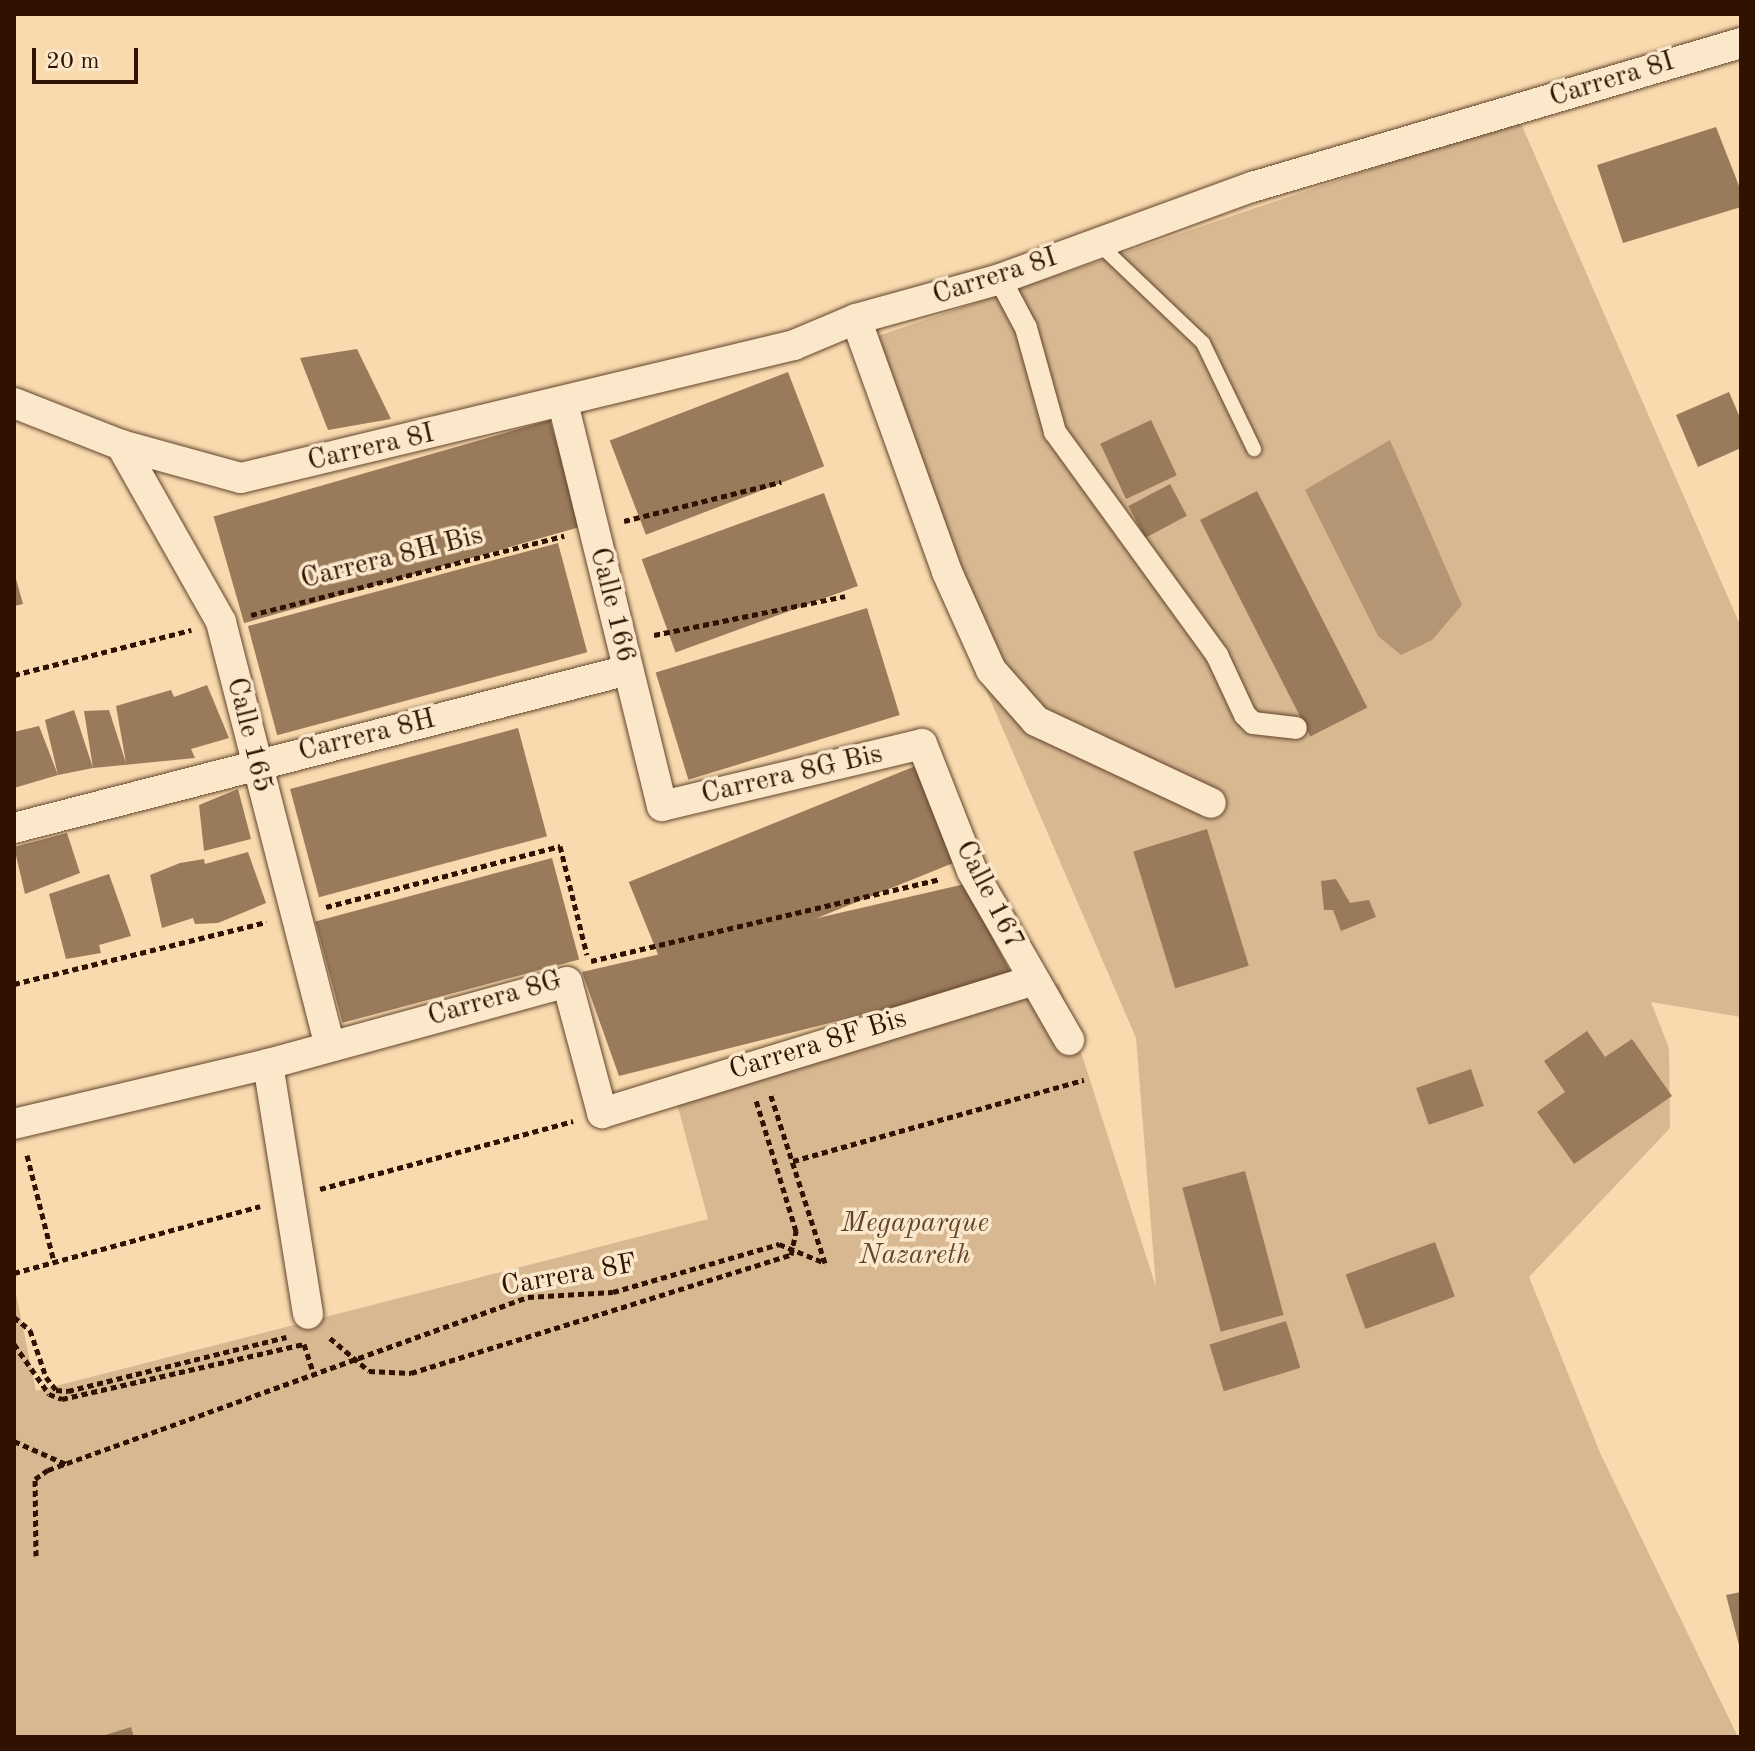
<!DOCTYPE html>
<html>
<head>
<meta charset="utf-8">
<style>
  body { margin:0 }
  #map { position:relative; width:1755px; height:1751px; overflow:hidden; background:#f9daae; font-family:"Old Standard TT",serif }
  div>[style] { position:absolute }
  .green>* { inset:0; background:#d7b891 }
  .water>* { inset:0; background:#b59674 }
  .building>* { inset:0; background:#997a5b; transform-origin:0 0 }
  .path>* { height:5px; margin-top:-2.5px; transform-origin:0; background:repeating-linear-gradient(90deg,#301202 0 6px,transparent 0 10px) }
  .roads { filter:drop-shadow(0 0 2px #62442d) drop-shadow(0 0 2px #62442d) }
  .service>* { height:14px; margin:-7px; padding:0 7px; transform-origin:7px; border-radius:7px; background:#fbe7ca }
  .pedestrian>* { height:22px; margin:-11px; padding:0 11px; transform-origin:11px; border-radius:11px; background:#fbe7ca }
  .minor>* { height:30px; margin:-15px; padding:0 15px; transform-origin:15px; border-radius:15px; background:#fbe7ca }
  span { translate:-50% -50%; white-space:nowrap; text-align:center; line-height:1.15; -webkit-text-stroke:7px #fbe7ca; paint-order:stroke }
  .street-label { font-size:28px; color:#301202 }
  .park-label { font-size:28px; color:#62442d; font-style:italic }
  .frame { position:absolute; inset:0; border:16px solid #301202; pointer-events:none }
  .scale { position:absolute; left:32px; top:48px; width:106px; height:36px; box-sizing:border-box; border:4px solid #301202; border-top:0; padding-left:10px; font-size:24px; line-height:28px; white-space:nowrap; color:#301202; -webkit-text-stroke:6px #fbe7ca; paint-order:stroke }
</style>
</head>
<body>
<div id="map">
  <div class="green">
    <i style="clip-path:polygon(1519px 119px,1741px 627px,1741px 1017px,1651px 1002px,1669px 1048px,1670px 1128px,1529px 1277px,1601px 1455px,1738px 1737px,14px 1737px,14px 1284px,36px 1391px,708px 1219px,676px 1100px,1059px 983px,1156px 1287px,1136px 1038px,927px 553px,851px 345px)"></i>
  </div>
  <div class="water">
    <i style="clip-path:polygon(1390px 440px,1462px 605px,1432px 640px,1401px 655px,1378px 636px,1305px 490px)"></i>
  </div>
  <div class="building">
    <i style="clip-path:polygon(1716px 127px,1741px 191px,1741px 207px,1623px 243px,1597px 165px)"></i>
    <i style="clip-path:polygon(357px 349px,391px 419px,328px 430px,300px 358px)"></i>
    <i style="left:788px;top:372px;width:101px;height:191px;rotate:69deg"></i>
    <i style="clip-path:polygon(1729px 392px,1741px 420px,1741px 448px,1698px 467px,1676px 415px)"></i>
    <i style="left:550px;top:420px;width:111px;height:350px;rotate:74deg"></i>
    <i style="left:1151px;top:420px;width:61px;height:56px;rotate:65deg"></i>
    <i style="left:1170px;top:484px;width:36px;height:47px;rotate:62deg"></i>
    <i style="left:1257px;top:491px;width:243px;height:64px;rotate:63deg"></i>
    <i style="left:824px;top:493px;width:99px;height:194px;rotate:70deg"></i>
    <i style="left:558px;top:543px;width:113px;height:321px;rotate:75deg"></i>
    <i style="clip-path:polygon(14px 572px,23px 604px,14px 606px)"></i>
    <i style="left:867px;top:608px;width:112px;height:221px;rotate:73deg"></i>
    <i style="clip-path:polygon(207px 685px,229px 738px,191px 749px,195px 758px,93px 768px,84px 711px,109px 710px,126px 763px,116px 706px,171px 690px,174px 697px)"></i>
    <i style="clip-path:polygon(74px 710px,93px 768px,58px 775px,45px 720px)"></i>
    <i style="clip-path:polygon(39px 726px,58px 775px,14px 788px,14px 732px)"></i>
    <i style="left:518px;top:728px;width:112px;height:236px;rotate:75deg"></i>
    <i style="left:918px;top:765px;width:104px;height:312px;rotate:68deg"></i>
    <i style="clip-path:polygon(238px 789px,251px 839px,204px 851px,199px 805px)"></i>
    <i style="left:1207px;top:829px;width:143px;height:77px;rotate:73deg"></i>
    <i style="clip-path:polygon(67px 833px,80px 873px,25px 894px,14px 847px)"></i>
    <i style="clip-path:polygon(248px 852px,266px 903px,218px 923px,195px 924px,193px 918px,162px 928px,150px 875px,180px 863px,204px 859px,205px 864px)"></i>
    <i style="left:552px;top:858px;width:105px;height:245px;rotate:75deg"></i>
    <i style="clip-path:polygon(109px 874px,131px 936px,99px 945px,101px 953px,66px 959px,49px 894px)"></i>
    <i style="clip-path:polygon(1336px 879px,1350px 903px,1369px 900px,1376px 917px,1341px 931px,1333px 910px,1324px 910px,1321px 881px)"></i>
    <i style="clip-path:polygon(965px 884px,1013px 977px,619px 1076px,582px 972px)"></i>
    <i style="clip-path:polygon(1587px 1031px,1605px 1057px,1632px 1039px,1672px 1096px,1574px 1164px,1537px 1112px,1565px 1092px,1544px 1061px)"></i>
    <i style="left:1471px;top:1069px;width:39px;height:58px;rotate:71deg"></i>
    <i style="left:1245px;top:1171px;width:149px;height:65px;rotate:75deg"></i>
    <i style="left:1435px;top:1242px;width:58px;height:95px;rotate:70deg"></i>
    <i style="left:1286px;top:1321px;width:49px;height:80px;rotate:73deg"></i>
    <i style="clip-path:polygon(1741px 1592px,1741px 1649px,1740px 1649px,1726px 1595px)"></i>
    <i style="clip-path:polygon(131px 1727px,134px 1737px,102px 1737px,102px 1736px)"></i>
  </div>
  <div class="path">
    <i style="left:624px;top:521px;width:162px;rotate:-14deg"></i>
    <i style="left:251px;top:615px;width:323px;rotate:-14.2deg"></i>
    <i style="left:654px;top:635px;width:195px;rotate:-11.5deg"></i>
    <i style="left:14px;top:675px;width:183px;rotate:-14.3deg"></i>
    <i style="left:326px;top:907px;width:242px;rotate:-14.6deg"></i>
    <i style="left:560px;top:846px;width:112px;rotate:76.1deg"></i>
    <i style="left:591px;top:961px;width:359px;rotate:-13.2deg"></i>
    <i style="left:14px;top:984px;width:260px;rotate:-13.8deg"></i>
    <i style="left:27px;top:1155px;width:110px;rotate:75.8deg"></i>
    <i style="left:793px;top:1161px;width:302px;rotate:-15.6deg"></i>
    <i style="left:320px;top:1189px;width:262px;rotate:-15deg"></i>
    <i style="left:14px;top:1273px;width:255px;rotate:-15.2deg"></i>
    <i style="left:14px;top:1317px;width:21px;rotate:39deg"></i>
    <i style="left:30px;top:1330px;width:50px;rotate:71.2deg"></i>
    <i style="left:46px;top:1377px;width:16px;rotate:52deg"></i>
    <i style="left:56px;top:1390px;width:12px;rotate:5deg"></i>
    <i style="left:68px;top:1391px;width:225px;rotate:-13.9deg"></i>
    <i style="left:330px;top:1338px;width:51px;rotate:40.2deg"></i>
    <i style="left:369px;top:1371px;width:42px;rotate:2.7deg"></i>
    <i style="left:411px;top:1373px;width:398px;rotate:-17.3deg"></i>
    <i style="left:791px;top:1255px;width:25px;rotate:-78deg"></i>
    <i style="left:796px;top:1231px;width:140px;rotate:-107deg"></i>
    <i style="left:14px;top:1344px;width:61px;rotate:55deg"></i>
    <i style="left:49px;top:1394px;width:14px;rotate:21deg"></i>
    <i style="left:62px;top:1399px;width:248px;rotate:-12.8deg"></i>
    <i style="left:304px;top:1344px;width:33px;rotate:72deg"></i>
    <i style="left:14px;top:1441px;width:57px;rotate:23.9deg"></i>
    <i style="left:36px;top:1556px;width:77px;rotate:-90.7deg"></i>
    <i style="left:35px;top:1479px;width:16px;rotate:-35deg"></i>
    <i style="left:48px;top:1470px;width:510px;rotate:-19.82deg"></i>
    <i style="left:528px;top:1297px;width:85px;rotate:-3.4deg"></i>
    <i style="left:613px;top:1292px;width:173px;rotate:-16.1deg"></i>
    <i style="left:779px;top:1244px;width:50px;rotate:22.4deg"></i>
    <i style="left:825px;top:1263px;width:179px;rotate:-107.9deg"></i>
  </div>
  <div class="roads">
    <div class="service">
      <i style="left:1099px;top:244px;width:144px;rotate:43.6deg"></i>
      <i style="left:1203px;top:343px;width:118px;rotate:64.3deg"></i>
    </div>
    <div class="pedestrian">
      <i style="left:1000px;top:279px;width:55px;rotate:62deg"></i>
      <i style="left:1026px;top:328px;width:108px;rotate:74.4deg"></i>
      <i style="left:1055px;top:432px;width:276px;rotate:54deg"></i>
      <i style="left:1217px;top:655px;width:66px;rotate:65deg"></i>
      <i style="left:1245px;top:715px;width:11px;rotate:45deg"></i>
      <i style="left:1253px;top:723px;width:43px;rotate:6.6deg"></i>
    </div>
    <div class="minor">
      <i style="left:856px;top:319px;width:269px;rotate:70.2deg"></i>
      <i style="left:947px;top:572px;width:107px;rotate:65.8deg"></i>
      <i style="left:991px;top:670px;width:68px;rotate:48.6deg"></i>
      <i style="left:1036px;top:721px;width:193px;rotate:25.1deg"></i>
      <i style="left:14px;top:403px;width:115px;rotate:21.4deg"></i>
      <i style="left:121px;top:445px;width:124px;rotate:15.4deg"></i>
      <i style="left:241px;top:478px;width:569px;rotate:-13.52deg"></i>
      <i style="left:794px;top:345px;width:67px;rotate:-22.8deg"></i>
      <i style="left:856px;top:319px;width:149px;rotate:-15.5deg"></i>
      <i style="left:1000px;top:279px;width:268px;rotate:-20.1deg"></i>
      <i style="left:1252px;top:187px;width:510px;rotate:-16.41deg"></i>
      <i style="left:563px;top:403px;width:415px;rotate:76.2deg"></i>
      <i style="left:662px;top:806px;width:267px;rotate:-13.4deg"></i>
      <i style="left:922px;top:744px;width:136px;rotate:68.5deg"></i>
      <i style="left:972px;top:871px;width:195px;rotate:60.1deg"></i>
      <i style="left:121px;top:445px;width:203px;rotate:60.5deg"></i>
      <i style="left:221px;top:622px;width:438px;rotate:75.6deg"></i>
      <i style="left:14px;top:828px;width:634px;rotate:-14.43deg"></i>
      <i style="left:268px;top:1064px;width:253px;rotate:80.9deg"></i>
      <i style="left:14px;top:1124px;width:261px;rotate:-13.3deg"></i>
      <i style="left:268px;top:1064px;width:310px;rotate:-15.3deg"></i>
      <i style="left:567px;top:982px;width:136px;rotate:75deg"></i>
      <i style="left:602px;top:1113px;width:452px;rotate:-17.1deg"></i>
    </div>
  </div>
  <div class="street-label">
    <span style="left:1612px;top:80px;rotate:-17deg">Carrera 8I</span>
    <span style="left:995px;top:277px;rotate:-18deg">Carrera 8I</span>
    <span style="left:371px;top:448px;rotate:-13deg">Carrera 8I</span>
    <span style="left:392px;top:558px;rotate:-14deg">Carrera 8H Bis</span>
    <span style="left:612px;top:605px;rotate:76deg">Calle 166</span>
    <span style="left:249px;top:735px;rotate:76deg">Calle 165</span>
    <span style="left:367px;top:736px;rotate:-14deg">Carrera 8H</span>
    <span style="left:792px;top:775px;rotate:-13deg">Carrera 8G Bis</span>
    <span style="left:989px;top:895px;rotate:63deg">Calle 167</span>
    <span style="left:495px;top:999px;rotate:-16deg">Carrera 8G</span>
    <span style="left:818px;top:1045px;rotate:-17deg">Carrera 8F Bis</span>
    <span style="left:569px;top:1276px;rotate:-10deg">Carrera 8F</span>
  </div>
  <div class="park-label">
    <span style="left:915px;top:1240px">Megaparque<br>Nazareth</span>
  </div>
  <div class="frame"></div>
  <div class="scale">20 m</div>
</div>
</body>
</html>
